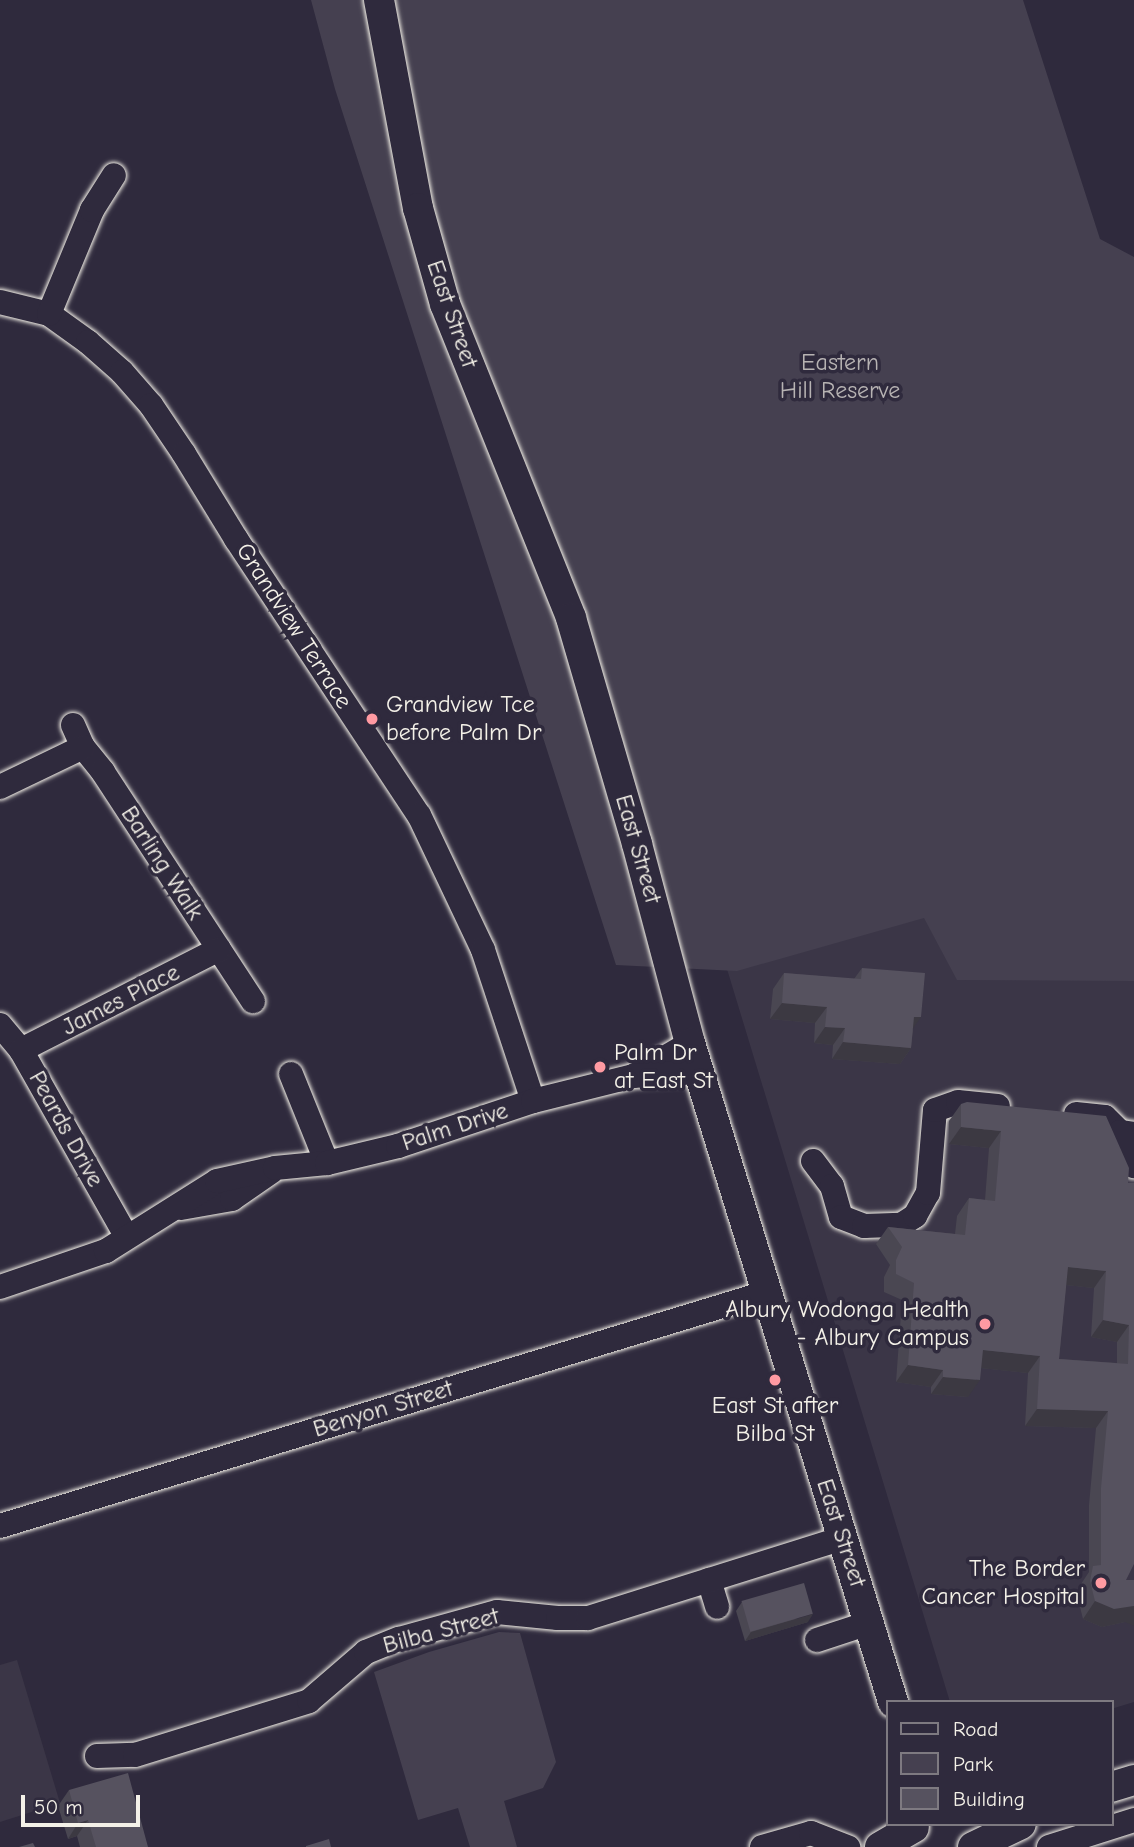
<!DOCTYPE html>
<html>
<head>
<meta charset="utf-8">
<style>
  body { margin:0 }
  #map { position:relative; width:1134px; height:1847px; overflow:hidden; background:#2f2a3d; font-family:"Comic Neue",sans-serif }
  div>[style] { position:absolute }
  .built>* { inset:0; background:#3b3647 }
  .green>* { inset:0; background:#454050 }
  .roads { filter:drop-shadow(0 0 2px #f4f1e8) drop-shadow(0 0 2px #f4f1e8) }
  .minor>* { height:24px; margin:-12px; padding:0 12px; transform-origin:12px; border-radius:12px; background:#2f2a3d }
  .major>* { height:30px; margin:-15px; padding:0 15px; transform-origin:15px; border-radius:15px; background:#2f2a3d }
  .wall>* { inset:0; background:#4a4752 }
  .shaded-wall>* { inset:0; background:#3c3942 }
  .building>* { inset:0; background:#56525f; transform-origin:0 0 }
  .dots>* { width:19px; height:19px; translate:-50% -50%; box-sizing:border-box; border:4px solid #2f2a3d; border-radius:50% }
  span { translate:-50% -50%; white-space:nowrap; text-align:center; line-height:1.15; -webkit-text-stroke:7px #2f2a3d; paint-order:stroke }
  .street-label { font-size:24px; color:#f4f1e8 }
  .park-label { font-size:24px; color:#b7b3b3 }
  .poi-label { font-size:24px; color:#f4f1e8 }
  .left { translate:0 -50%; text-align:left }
  .right { translate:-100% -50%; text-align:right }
  .legend { position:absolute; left:886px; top:1700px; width:228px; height:126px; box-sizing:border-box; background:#2f2a3d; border:2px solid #7e7a81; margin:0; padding:9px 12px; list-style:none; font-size:21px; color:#f4f1e8 }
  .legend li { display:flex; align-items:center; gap:14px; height:35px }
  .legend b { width:35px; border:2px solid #7e7a81 }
  .scale { position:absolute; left:21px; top:1795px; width:119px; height:32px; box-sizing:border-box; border:4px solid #f4f1e8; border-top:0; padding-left:9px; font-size:21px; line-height:24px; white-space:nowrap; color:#f4f1e8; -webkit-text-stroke:5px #2f2a3d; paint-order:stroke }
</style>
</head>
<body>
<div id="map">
  <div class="built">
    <i style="clip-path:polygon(1134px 817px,1134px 1702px,1111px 1709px,1111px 1702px,950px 1702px,720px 946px)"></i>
    <i style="clip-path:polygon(17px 1660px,60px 1803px,0 1822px,0 1665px)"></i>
  </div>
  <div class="green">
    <i style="clip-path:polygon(311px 0,1023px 0,1100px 239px,1134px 257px,1134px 981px,957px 980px,924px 918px,737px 971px,616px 965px,335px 89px)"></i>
    <i style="clip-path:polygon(499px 1632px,520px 1633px,556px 1762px,543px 1788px,504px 1801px,517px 1847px,470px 1847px,458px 1808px,418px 1820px,374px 1672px,429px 1652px)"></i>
  </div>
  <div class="roads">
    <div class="minor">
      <i style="left:0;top:302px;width:50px;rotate:13.8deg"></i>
      <i style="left:49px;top:314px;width:48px;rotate:35.7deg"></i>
      <i style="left:88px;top:342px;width:45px;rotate:41.4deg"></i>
      <i style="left:122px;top:372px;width:44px;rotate:48.7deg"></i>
      <i style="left:151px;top:405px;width:59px;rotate:56deg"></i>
      <i style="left:184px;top:454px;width:100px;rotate:58.5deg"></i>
      <i style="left:236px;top:539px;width:331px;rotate:56.5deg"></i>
      <i style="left:419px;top:815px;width:149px;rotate:64.6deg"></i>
      <i style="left:483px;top:950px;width:159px;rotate:71.7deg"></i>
      <i style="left:49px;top:314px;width:113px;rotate:-67.5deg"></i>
      <i style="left:92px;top:210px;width:41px;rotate:-57.8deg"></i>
      <i style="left:73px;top:725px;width:24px;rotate:66deg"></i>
      <i style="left:83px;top:747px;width:32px;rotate:51deg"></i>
      <i style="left:103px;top:772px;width:274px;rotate:56.8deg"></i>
      <i style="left:0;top:787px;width:92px;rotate:-25.7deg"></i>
      <i style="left:0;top:1025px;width:33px;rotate:50deg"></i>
      <i style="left:21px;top:1050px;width:215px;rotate:60.5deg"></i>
      <i style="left:21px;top:1050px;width:222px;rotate:-27deg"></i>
      <i style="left:291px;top:1074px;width:96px;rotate:68deg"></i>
      <i style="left:637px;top:1074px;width:61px;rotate:-30.3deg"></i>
      <i style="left:1076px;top:1114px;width:29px;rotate:6deg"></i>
      <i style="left:1105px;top:1117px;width:21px;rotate:45deg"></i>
      <i style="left:1120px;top:1132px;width:14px;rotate:8deg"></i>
      <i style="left:1120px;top:1132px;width:37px;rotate:68deg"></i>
      <i style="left:813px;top:1161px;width:31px;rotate:53deg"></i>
      <i style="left:832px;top:1186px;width:32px;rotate:74deg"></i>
      <i style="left:841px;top:1217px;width:25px;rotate:21deg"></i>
      <i style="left:864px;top:1226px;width:37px;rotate:-2deg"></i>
      <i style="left:901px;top:1225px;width:17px;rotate:-33deg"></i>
      <i style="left:915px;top:1216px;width:26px;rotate:-61deg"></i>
      <i style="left:928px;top:1193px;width:83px;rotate:-85.2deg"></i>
      <i style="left:935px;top:1110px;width:24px;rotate:-19deg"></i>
      <i style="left:958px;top:1102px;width:40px;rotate:5.7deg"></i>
      <i style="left:181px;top:1208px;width:52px;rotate:-10deg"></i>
      <i style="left:232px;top:1199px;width:47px;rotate:-34.7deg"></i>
      <i style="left:0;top:1287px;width:112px;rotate:-18.8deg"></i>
      <i style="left:106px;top:1251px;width:131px;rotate:-32.2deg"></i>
      <i style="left:217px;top:1181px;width:59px;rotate:-12.6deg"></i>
      <i style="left:275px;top:1168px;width:52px;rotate:-5.5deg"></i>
      <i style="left:327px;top:1163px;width:73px;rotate:-13.5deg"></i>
      <i style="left:398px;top:1146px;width:142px;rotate:-18.4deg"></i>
      <i style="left:533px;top:1101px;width:103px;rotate:-14deg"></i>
      <i style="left:633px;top:1076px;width:66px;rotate:-3.5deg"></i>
      <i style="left:0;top:1526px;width:800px;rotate:-16.94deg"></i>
      <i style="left:709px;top:1580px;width:28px;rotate:73deg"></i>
      <i style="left:817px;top:1640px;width:55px;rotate:-18.1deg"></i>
      <i style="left:97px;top:1756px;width:38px;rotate:-2deg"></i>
      <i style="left:135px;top:1755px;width:182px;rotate:-17.2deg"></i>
      <i style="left:309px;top:1701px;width:75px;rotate:-40.7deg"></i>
      <i style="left:366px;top:1652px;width:35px;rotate:-22deg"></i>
      <i style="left:399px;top:1639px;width:102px;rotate:-15.4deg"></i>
      <i style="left:497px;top:1612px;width:61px;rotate:5.6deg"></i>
      <i style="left:558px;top:1618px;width:30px"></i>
      <i style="left:588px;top:1618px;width:267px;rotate:-17.4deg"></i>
      <i style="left:762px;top:1847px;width:51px;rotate:-15.9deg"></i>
      <i style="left:811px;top:1833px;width:40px;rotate:21deg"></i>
      <i style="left:1049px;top:1847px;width:89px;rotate:-17.6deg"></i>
    </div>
    <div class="major">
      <i style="left:379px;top:0;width:212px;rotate:79.4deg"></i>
      <i style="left:418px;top:208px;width:100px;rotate:74.3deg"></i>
      <i style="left:445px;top:304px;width:338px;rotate:68.1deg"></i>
      <i style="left:571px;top:618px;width:235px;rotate:73.7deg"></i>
      <i style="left:637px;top:844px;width:206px;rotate:75.1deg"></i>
      <i style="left:690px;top:1043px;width:690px;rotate:72.88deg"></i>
      <i style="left:1111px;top:1787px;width:24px;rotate:-17deg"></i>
      <i style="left:880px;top:1847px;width:39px;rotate:-30deg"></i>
      <i style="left:973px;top:1847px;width:53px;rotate:-25.6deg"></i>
    </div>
  </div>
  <div class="wall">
    <i style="clip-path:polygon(862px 968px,913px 1029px,911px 1048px,900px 1064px,832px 1059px,833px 1045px,814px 1043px,815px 1023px,770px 1019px,773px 989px,784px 973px,854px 979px)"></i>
    <i style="clip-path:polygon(evenodd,961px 1104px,1128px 1183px,1134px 1183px,1125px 1622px,1102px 1627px,1083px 1619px,1078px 1599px,1081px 1584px,1089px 1572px,1089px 1505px,1096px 1428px,1025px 1426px,1028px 1373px,981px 1368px,968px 1397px,931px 1394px,931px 1387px,896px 1382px,902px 1300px,884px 1292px,884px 1277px,890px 1265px,876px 1244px,888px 1227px,955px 1234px,957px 1216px,969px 1198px,985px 1200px,989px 1148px,949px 1144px,949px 1121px,961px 1104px,1066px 1285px,1094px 1288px,1091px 1337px,1117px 1342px,1117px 1363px,1059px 1359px,1066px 1285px)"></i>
    <i style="clip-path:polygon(742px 1602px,808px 1622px,745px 1641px,736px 1611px)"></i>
    <i style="clip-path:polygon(69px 1790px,148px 1847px,80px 1847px,77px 1836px,68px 1839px,58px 1806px)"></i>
  </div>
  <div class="shaded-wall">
    <i style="clip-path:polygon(782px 1003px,827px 1007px,815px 1023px,770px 1019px)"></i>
    <i style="clip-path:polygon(914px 1017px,921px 1017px,910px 1033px)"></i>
    <i style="clip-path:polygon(825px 1027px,845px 1028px,833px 1045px,814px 1043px)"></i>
    <i style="clip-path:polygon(843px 1042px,911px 1048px,900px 1064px,832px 1059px)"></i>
    <i style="clip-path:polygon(961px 1127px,1001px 1131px,989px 1148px,949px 1144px)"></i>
    <i style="clip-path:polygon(1068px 1267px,1106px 1271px,1094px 1288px,1056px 1284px)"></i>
    <i style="clip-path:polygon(1103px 1320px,1129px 1325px,1117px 1342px,1091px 1337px)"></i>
    <i style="clip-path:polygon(983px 1350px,1040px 1356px,1028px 1373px,971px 1367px)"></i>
    <i style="clip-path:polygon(908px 1365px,943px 1370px,931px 1387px,896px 1382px)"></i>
    <i style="clip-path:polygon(943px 1377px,980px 1380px,968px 1397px,931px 1394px)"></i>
    <i style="clip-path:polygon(1037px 1409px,1108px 1411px,1096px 1428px,1025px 1426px)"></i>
    <i style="clip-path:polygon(1095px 1601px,1134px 1606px,1134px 1626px,1125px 1622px,1102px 1627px,1083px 1619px)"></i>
    <i style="clip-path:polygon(813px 1614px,808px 1622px,745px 1641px,751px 1632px)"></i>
    <i style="clip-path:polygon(88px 1820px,77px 1836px,68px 1839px,78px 1823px)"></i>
  </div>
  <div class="building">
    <i style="clip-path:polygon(862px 968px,925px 973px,921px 1017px,914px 1017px,911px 1048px,843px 1042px,845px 1028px,825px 1027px,827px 1007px,782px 1003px,784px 973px,861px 979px)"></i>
    <i style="clip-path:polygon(evenodd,967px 1102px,1106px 1116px,1129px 1168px,1128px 1183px,1134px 1183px,1134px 1564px,1126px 1580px,1134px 1580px,1134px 1606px,1114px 1609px,1095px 1601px,1090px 1581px,1093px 1566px,1101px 1565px,1101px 1488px,1108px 1411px,1037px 1409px,1040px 1356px,983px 1350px,980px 1380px,943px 1377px,943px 1370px,908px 1365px,914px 1283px,896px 1274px,896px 1260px,902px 1247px,888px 1227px,965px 1235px,969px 1198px,995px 1201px,1001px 1131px,961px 1127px,961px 1104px,967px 1102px,1068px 1267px,1106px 1271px,1103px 1320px,1129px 1325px,1128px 1364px,1059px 1359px,1068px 1267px)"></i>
    <i style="left:804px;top:1583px;width:32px;height:65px;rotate:74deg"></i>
    <i style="clip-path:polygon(128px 1773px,148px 1847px,96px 1847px,88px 1820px,78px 1823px,69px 1790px)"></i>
    <i style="clip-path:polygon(329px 1839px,331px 1847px,306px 1847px,306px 1846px)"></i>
    <i style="clip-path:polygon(33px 1843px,35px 1847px,19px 1847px)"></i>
  </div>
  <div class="dots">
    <i style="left:372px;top:719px;background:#ff9aa2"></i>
    <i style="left:600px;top:1067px;background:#ff9aa2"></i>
    <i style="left:985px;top:1324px;background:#ff9aa2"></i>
    <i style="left:775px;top:1380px;background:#ff9aa2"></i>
    <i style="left:1101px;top:1583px;background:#ff9aa2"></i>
  </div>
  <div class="street-label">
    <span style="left:452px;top:314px;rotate:71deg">East Street</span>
    <span style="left:294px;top:626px;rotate:57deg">Grandview Terrace</span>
    <span style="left:638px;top:849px;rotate:74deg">East Street</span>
    <span style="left:162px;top:863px;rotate:57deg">Barling Walk</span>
    <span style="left:121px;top:1000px;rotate:-27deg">James Place</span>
    <span style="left:455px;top:1127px;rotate:-18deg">Palm Drive</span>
    <span style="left:66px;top:1129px;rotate:61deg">Peards Drive</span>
    <span style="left:383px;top:1409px;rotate:-17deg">Benyon Street</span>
    <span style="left:841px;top:1533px;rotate:72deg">East Street</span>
    <span style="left:441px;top:1631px;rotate:-15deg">Bilba Street</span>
  </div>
  <div class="park-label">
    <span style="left:840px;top:377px">Eastern<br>Hill Reserve</span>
  </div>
  <div class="poi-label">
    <span class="left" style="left:386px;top:719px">Grandview Tce<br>before Palm Dr</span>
    <span class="left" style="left:614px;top:1067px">Palm Dr<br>at East St</span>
    <span class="right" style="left:969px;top:1324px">Albury Wodonga Health<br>- Albury Campus</span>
    <span style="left:775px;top:1420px">East St after<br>Bilba St</span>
    <span class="right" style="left:1085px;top:1583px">The Border<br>Cancer Hospital</span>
  </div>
  <ul class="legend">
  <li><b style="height:9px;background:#2f2a3d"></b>Road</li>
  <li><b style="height:19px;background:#454050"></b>Park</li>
  <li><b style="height:19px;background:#56525f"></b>Building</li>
  </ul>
  <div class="scale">50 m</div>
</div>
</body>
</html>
